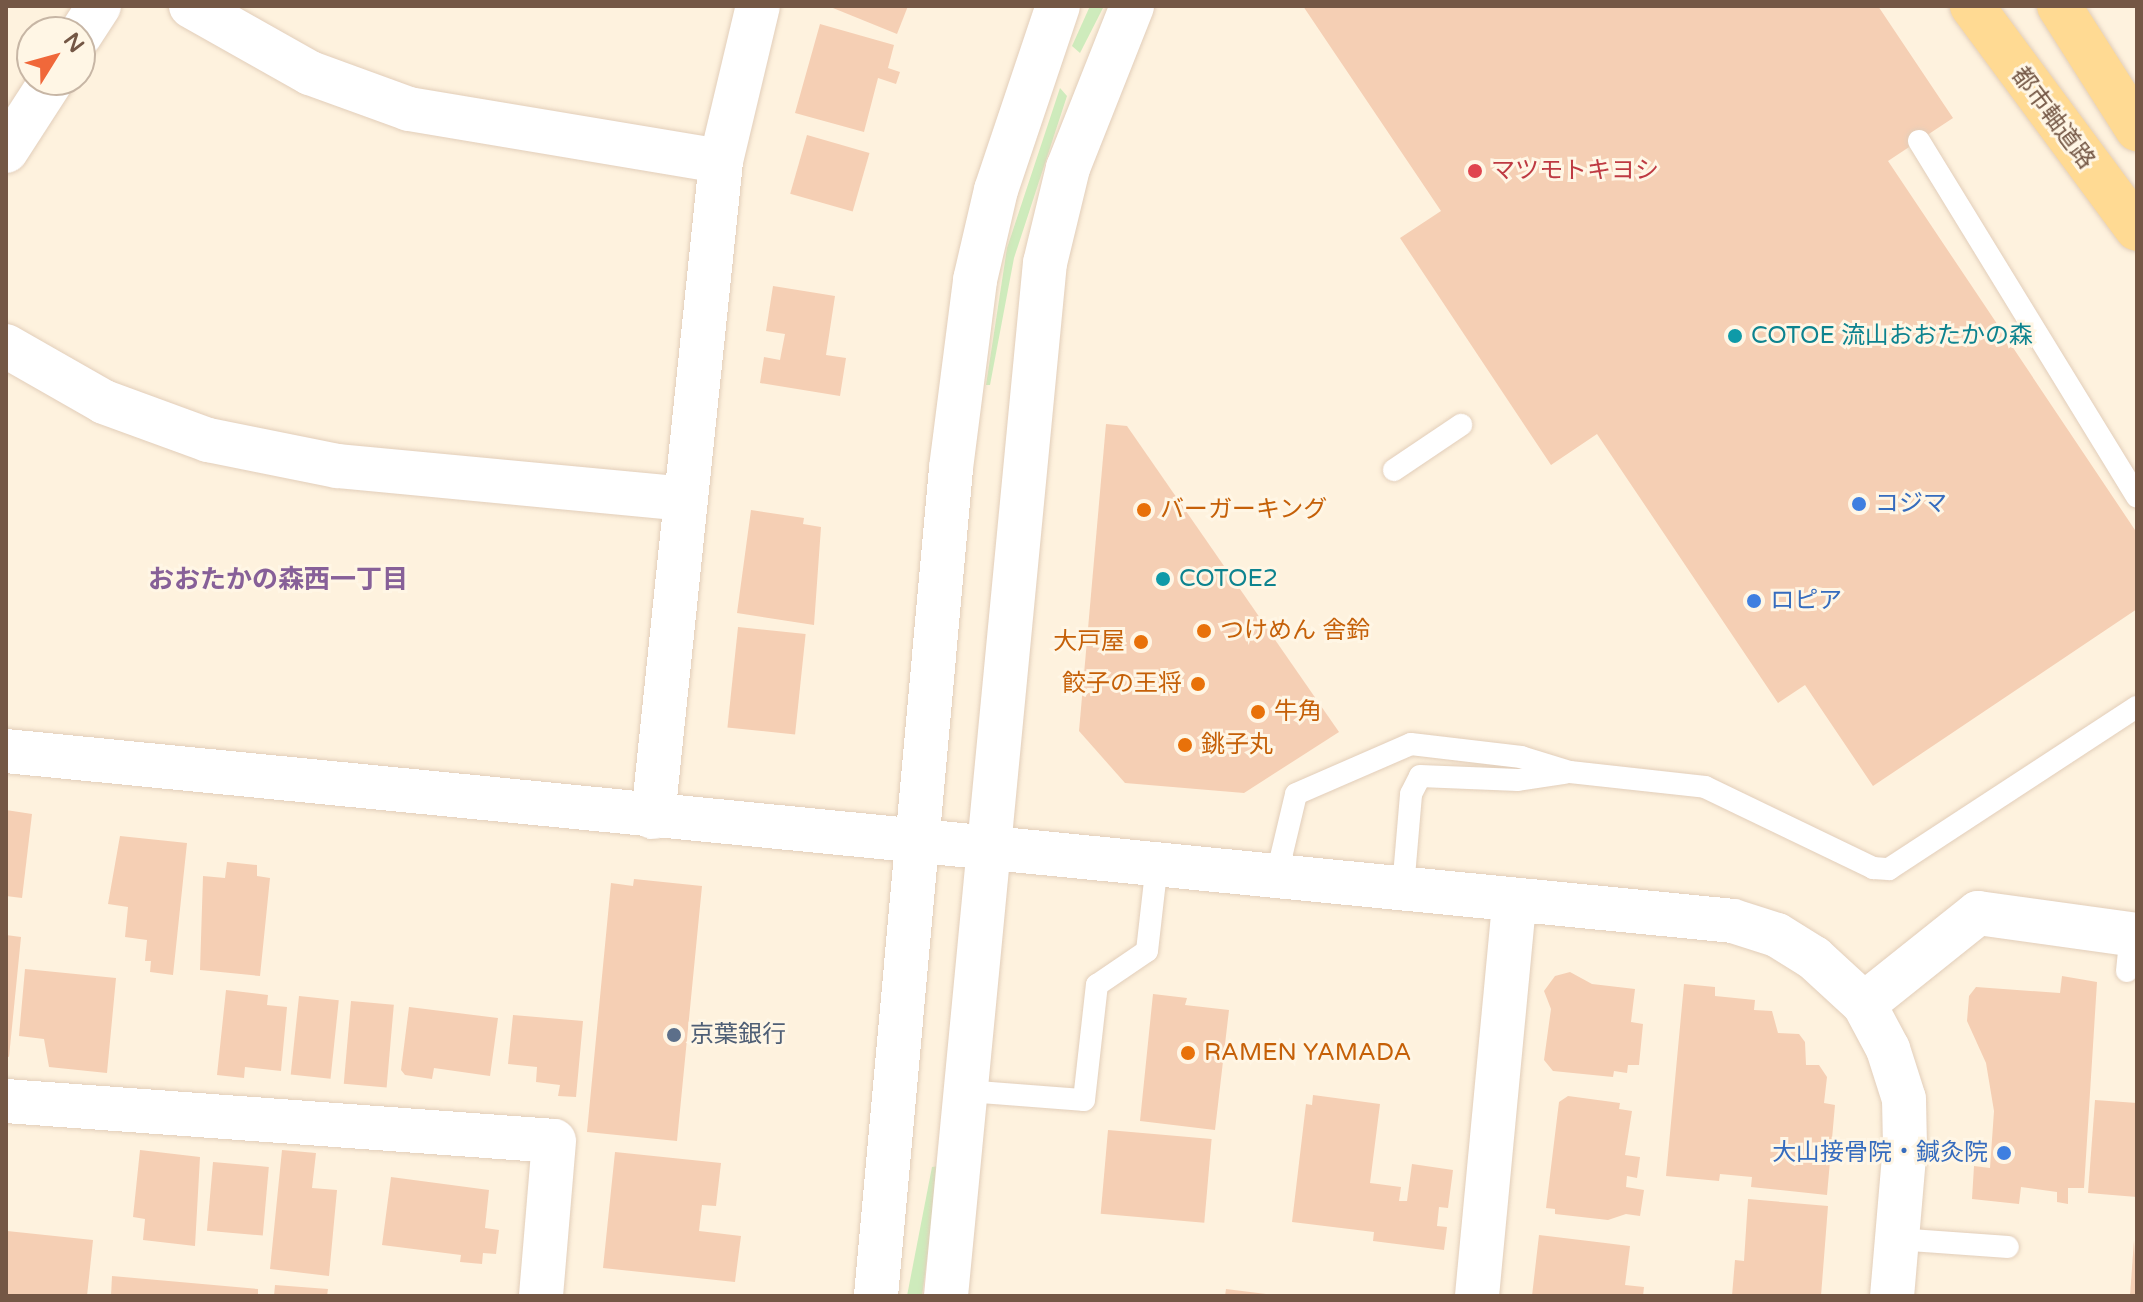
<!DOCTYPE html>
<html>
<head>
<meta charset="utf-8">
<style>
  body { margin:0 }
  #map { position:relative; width:2143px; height:1302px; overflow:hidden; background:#fef2de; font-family:"Varela Round","Noto Sans JP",sans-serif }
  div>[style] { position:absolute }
  .green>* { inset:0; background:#ceebbc }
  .building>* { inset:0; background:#f5cfb4; transform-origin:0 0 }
  .roads { filter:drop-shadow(0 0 2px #e2ceba) drop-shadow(0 0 2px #e2ceba) }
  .service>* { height:22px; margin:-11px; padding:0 11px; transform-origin:11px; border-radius:11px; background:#fff }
  .minor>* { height:44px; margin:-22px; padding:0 22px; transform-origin:22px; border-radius:22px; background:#fff }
  .tertiary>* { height:44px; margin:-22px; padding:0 22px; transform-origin:22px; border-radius:22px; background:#fff }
  .primary>* { height:44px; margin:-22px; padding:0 22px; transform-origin:22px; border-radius:22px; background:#ffda93 }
  .dots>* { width:22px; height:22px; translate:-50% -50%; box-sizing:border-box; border:4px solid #fff6e5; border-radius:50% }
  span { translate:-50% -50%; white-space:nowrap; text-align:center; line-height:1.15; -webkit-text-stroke:6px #fff6e5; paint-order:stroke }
  .street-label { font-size:24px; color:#745745 }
  .health-label { font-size:24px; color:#be3a42 }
  .left { translate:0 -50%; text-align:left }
  .culture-label { font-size:24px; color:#0d838f }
  .shop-label { font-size:24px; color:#366cbe }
  .right { translate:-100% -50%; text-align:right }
  .food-label { font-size:24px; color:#c56008 }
  .service-label { font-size:24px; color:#4e5e75 }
  .neighbourhood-label { font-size:26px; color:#876098; font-weight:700 }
  .frame { position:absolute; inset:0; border:8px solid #745745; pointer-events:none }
  .north { position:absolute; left:16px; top:16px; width:80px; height:80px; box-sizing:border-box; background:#fff6e5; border:2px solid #c7b6a5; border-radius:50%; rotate:53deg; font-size:22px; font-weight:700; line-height:32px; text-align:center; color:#745745 }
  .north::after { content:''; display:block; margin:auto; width:28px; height:36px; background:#f0683a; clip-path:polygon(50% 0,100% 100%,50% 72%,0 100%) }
</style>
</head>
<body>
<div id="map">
  <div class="green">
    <i style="clip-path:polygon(1090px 6px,1104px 6px,1080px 53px,1072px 46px)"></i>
    <i style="clip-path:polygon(1060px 88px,1067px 96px,1014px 258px,990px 385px,986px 385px,1007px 248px)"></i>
    <i style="clip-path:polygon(940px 1166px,922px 1296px,907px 1296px,932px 1167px)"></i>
  </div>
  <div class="building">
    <i style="clip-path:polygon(828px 6px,908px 6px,897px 34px)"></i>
    <i style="clip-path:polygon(1303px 6px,1878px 6px,1953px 118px,1888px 161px,2137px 533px,2137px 609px,1873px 786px,1805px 685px,1778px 703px,1597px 434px,1551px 465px,1400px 238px,1441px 211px)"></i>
    <i style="clip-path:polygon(820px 24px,894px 45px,888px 68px,900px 72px,896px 84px,878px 78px,864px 132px,795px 113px)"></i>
    <i style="left:807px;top:135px;width:65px;height:61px;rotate:16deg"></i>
    <i style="clip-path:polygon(773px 286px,835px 296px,826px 355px,846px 358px,840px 396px,760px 383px,764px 357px,780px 360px,785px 334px,766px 331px)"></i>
    <i style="clip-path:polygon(1106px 424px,1127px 426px,1339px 732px,1244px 793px,1125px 783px,1079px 731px)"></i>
    <i style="clip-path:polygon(751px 510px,804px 518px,803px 524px,821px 527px,814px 625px,737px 613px)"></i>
    <i style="left:738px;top:627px;width:68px;height:101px;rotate:6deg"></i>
    <i style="clip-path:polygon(6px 810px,32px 814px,22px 898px,6px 896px)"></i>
    <i style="clip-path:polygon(120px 836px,187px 843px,173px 975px,150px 972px,151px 961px,145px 961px,147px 940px,125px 937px,128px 907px,108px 904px)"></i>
    <i style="clip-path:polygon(227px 862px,257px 865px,257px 876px,270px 878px,260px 976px,200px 970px,203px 876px,225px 878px)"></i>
    <i style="clip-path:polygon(634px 879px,702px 886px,677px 1141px,587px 1132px,611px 883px,633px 886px)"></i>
    <i style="clip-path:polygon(6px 935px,21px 937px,9px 1057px,6px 1056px)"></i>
    <i style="clip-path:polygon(25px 969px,116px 978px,107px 1073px,49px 1067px,44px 1039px,19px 1036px)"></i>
    <i style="clip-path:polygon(1570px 972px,1592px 984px,1635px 989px,1631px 1022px,1643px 1024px,1639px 1065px,1628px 1065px,1627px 1073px,1614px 1071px,1613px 1077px,1553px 1071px,1544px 1060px,1551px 1009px,1544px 991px,1555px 976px)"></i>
    <i style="clip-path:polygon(2062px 976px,2097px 982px,2084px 1188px,2068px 1188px,2068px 1204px,2057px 1202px,2057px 1192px,2021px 1187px,2019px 1204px,1972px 1199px,1974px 1166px,1990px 1168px,1994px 1111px,1986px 1063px,1967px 1021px,1969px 996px,1976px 987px,2060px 993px)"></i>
    <i style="clip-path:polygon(1684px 984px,1715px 987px,1715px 996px,1755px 1000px,1754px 1010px,1772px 1011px,1778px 1033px,1799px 1034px,1805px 1042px,1806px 1065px,1819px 1065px,1827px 1077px,1824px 1103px,1835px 1105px,1827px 1195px,1751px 1187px,1752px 1177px,1720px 1174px,1719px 1181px,1666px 1176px)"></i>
    <i style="clip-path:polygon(226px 990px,268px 995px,267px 1005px,287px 1007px,281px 1071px,245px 1067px,244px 1078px,217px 1075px)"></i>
    <i style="clip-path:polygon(1153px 994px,1187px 998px,1185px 1005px,1229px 1010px,1215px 1130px,1140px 1121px)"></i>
    <i style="left:299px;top:996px;width:40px;height:79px;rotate:6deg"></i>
    <i style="left:351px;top:1001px;width:43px;height:83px;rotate:5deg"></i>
    <i style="clip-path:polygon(409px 1007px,498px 1018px,490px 1076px,434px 1068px,432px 1079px,405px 1075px,401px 1070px)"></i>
    <i style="clip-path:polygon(513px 1015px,583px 1021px,576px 1097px,558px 1096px,560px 1085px,536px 1082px,537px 1067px,508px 1064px)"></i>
    <i style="clip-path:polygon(1313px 1095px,1380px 1104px,1370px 1183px,1401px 1187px,1399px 1201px,1407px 1201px,1412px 1164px,1453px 1170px,1448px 1208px,1439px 1207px,1437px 1226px,1447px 1227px,1444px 1250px,1373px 1241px,1374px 1232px,1292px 1222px,1306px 1104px,1312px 1105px)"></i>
    <i style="clip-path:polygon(1568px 1096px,1620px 1103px,1619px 1109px,1632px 1111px,1625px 1155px,1640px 1157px,1637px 1178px,1627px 1176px,1626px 1187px,1644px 1190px,1640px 1216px,1626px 1214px,1608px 1220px,1555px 1214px,1555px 1209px,1546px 1208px,1559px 1102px)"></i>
    <i style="clip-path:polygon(2095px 1100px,2137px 1103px,2137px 1197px,2088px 1193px)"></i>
    <i style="left:1108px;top:1130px;width:104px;height:84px;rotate:5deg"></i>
    <i style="clip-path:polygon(140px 1150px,200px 1157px,195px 1246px,143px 1240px,145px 1219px,133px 1217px)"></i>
    <i style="clip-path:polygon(282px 1150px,316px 1153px,312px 1188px,337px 1190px,329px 1276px,270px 1269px)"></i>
    <i style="clip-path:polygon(615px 1152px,721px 1163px,716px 1206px,702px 1205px,699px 1231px,741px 1236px,735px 1282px,603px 1268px)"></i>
    <i style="left:213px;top:1162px;width:56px;height:69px;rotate:5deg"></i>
    <i style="clip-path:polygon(391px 1177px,489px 1190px,485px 1228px,499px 1230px,496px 1254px,483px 1253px,482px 1264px,460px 1262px,461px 1255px,382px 1245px)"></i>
    <i style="clip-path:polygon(1748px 1199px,1828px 1206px,1821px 1296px,1732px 1296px,1735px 1260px,1744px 1261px)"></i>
    <i style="clip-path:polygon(7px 1231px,93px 1240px,87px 1296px,6px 1296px)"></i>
    <i style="clip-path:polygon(1539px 1235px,1630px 1246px,1625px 1285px,1644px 1287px,1643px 1296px,1532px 1296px)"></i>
    <i style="clip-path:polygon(2134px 1240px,2137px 1296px,2130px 1296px)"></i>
    <i style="clip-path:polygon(112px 1276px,258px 1289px,258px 1296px,111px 1296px)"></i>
    <i style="clip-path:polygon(275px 1285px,328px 1289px,327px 1296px,274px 1296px)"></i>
    <i style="clip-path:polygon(1226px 1289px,1266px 1294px,1266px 1296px,1225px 1296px)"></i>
  </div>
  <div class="roads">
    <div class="service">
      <i style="left:1919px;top:141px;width:417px;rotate:58.5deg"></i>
      <i style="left:1394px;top:470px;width:81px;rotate:-33.9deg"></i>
      <i style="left:1277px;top:874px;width:82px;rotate:-76.6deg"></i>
      <i style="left:1296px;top:794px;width:125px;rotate:-23.5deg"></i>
      <i style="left:1411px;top:744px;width:111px;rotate:6.7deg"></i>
      <i style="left:1521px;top:757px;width:51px;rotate:17deg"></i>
      <i style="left:1570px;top:772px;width:136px;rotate:6.3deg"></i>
      <i style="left:1705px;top:787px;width:187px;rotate:25.7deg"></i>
      <i style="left:1873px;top:868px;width:16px;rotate:4deg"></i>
      <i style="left:1889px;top:869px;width:296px;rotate:-33.2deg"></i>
      <i style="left:1403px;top:888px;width:94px;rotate:-85.1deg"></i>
      <i style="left:1411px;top:794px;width:20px;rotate:-63deg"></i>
      <i style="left:1420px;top:776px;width:98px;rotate:2.3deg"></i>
      <i style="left:1518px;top:780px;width:47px;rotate:-8.7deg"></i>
      <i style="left:2127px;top:971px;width:37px;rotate:-84deg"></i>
      <i style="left:966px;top:1091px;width:118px;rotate:4.4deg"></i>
      <i style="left:1084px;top:1100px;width:116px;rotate:-83.6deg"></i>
      <i style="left:1097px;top:985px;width:60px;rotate:-34.2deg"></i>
      <i style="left:1147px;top:951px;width:89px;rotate:-83.5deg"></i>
      <i style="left:1897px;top:1239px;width:111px;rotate:4.1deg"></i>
    </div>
    <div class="minor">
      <i style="left:191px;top:6px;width:137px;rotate:29.4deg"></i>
      <i style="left:310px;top:73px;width:105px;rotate:20deg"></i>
      <i style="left:409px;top:109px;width:316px;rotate:9.5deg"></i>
      <i style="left:80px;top:35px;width:35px;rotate:-57deg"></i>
      <i style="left:6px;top:151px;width:85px;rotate:-57.1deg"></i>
      <i style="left:6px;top:346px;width:113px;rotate:29.7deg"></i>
      <i style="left:104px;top:402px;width:111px;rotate:20.1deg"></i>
      <i style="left:208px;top:440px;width:132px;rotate:11.4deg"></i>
      <i style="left:337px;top:466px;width:350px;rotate:5.4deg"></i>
      <i style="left:653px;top:817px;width:660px;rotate:-84.08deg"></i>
      <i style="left:721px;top:161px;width:159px;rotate:-76.6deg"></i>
      <i style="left:1864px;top:1004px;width:146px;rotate:-38.6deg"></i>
      <i style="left:1978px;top:913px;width:161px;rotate:7.9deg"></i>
      <i style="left:6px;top:1101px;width:549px;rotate:4.17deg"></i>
      <i style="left:554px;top:1141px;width:156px;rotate:94.8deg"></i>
      <i style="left:1477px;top:1296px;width:397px;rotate:-84.6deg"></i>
    </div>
    <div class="tertiary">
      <i style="left:6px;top:751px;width:1735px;rotate:5.62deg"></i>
      <i style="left:1733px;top:921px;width:46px;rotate:17.7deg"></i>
      <i style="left:1777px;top:935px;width:44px;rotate:31.9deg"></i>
      <i style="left:1814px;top:958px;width:68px;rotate:42.6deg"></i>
      <i style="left:1864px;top:1004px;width:51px;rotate:61.9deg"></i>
      <i style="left:1888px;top:1049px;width:52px;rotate:72.3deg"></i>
      <i style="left:1904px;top:1099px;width:46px;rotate:88.8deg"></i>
      <i style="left:1905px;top:1145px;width:152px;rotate:94.9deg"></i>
      <i style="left:876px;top:1296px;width:831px;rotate:-84.82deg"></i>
      <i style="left:951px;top:468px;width:190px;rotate:-82.7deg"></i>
      <i style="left:975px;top:280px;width:92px;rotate:-76.9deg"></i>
      <i style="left:996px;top:190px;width:194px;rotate:-71.4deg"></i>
      <i style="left:946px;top:1296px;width:1038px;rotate:-84.53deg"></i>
      <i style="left:1045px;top:263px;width:98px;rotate:-76.4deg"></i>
      <i style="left:1068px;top:168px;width:174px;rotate:-68.4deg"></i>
    </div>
    <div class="primary">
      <i style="left:1972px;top:6px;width:277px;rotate:53.5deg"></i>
      <i style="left:2059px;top:6px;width:146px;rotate:57.6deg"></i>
    </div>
  </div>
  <div class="dots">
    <i style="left:1475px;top:171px;background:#e0444e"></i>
    <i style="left:1735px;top:336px;background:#0f9aa8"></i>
    <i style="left:1859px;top:504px;background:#3f7fe0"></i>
    <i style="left:1144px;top:510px;background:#e8710a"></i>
    <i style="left:1163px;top:579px;background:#0f9aa8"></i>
    <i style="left:1754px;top:601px;background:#3f7fe0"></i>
    <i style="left:1204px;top:631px;background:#e8710a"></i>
    <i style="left:1141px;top:642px;background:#e8710a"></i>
    <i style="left:1198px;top:684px;background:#e8710a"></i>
    <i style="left:1258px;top:712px;background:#e8710a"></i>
    <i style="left:1185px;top:745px;background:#e8710a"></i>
    <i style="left:674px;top:1035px;background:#5c6f8a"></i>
    <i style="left:1188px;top:1053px;background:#e8710a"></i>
    <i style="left:2004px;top:1153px;background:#3f7fe0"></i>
  </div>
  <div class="street-label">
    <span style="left:2053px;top:118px;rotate:53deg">都市軸道路</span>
  </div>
  <div class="health-label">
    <span class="left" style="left:1491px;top:171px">マツモトキヨシ</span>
  </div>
  <div class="culture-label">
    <span class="left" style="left:1751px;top:336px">COTOE 流山おおたかの森</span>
    <span class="left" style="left:1179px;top:579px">COTOE2</span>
  </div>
  <div class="shop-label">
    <span class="left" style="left:1875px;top:504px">コジマ</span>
    <span class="left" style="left:1770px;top:601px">ロピア</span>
    <span class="right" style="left:1988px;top:1153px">大山接骨院・鍼灸院</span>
  </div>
  <div class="food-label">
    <span class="left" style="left:1160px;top:510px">バーガーキング</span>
    <span class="left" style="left:1220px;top:631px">つけめん 舎鈴</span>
    <span class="right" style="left:1125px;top:642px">大戸屋</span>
    <span class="right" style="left:1182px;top:684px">餃子の王将</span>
    <span class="left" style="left:1274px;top:712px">牛角</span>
    <span class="left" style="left:1201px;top:745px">銚子丸</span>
    <span class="left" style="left:1204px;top:1053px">RAMEN YAMADA</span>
  </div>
  <div class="service-label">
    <span class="left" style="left:690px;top:1035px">京葉銀行</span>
  </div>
  <div class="neighbourhood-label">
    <span style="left:278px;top:580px">おおたかの森西一丁目</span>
  </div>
  <div class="frame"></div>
  <div class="north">N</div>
</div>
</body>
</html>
